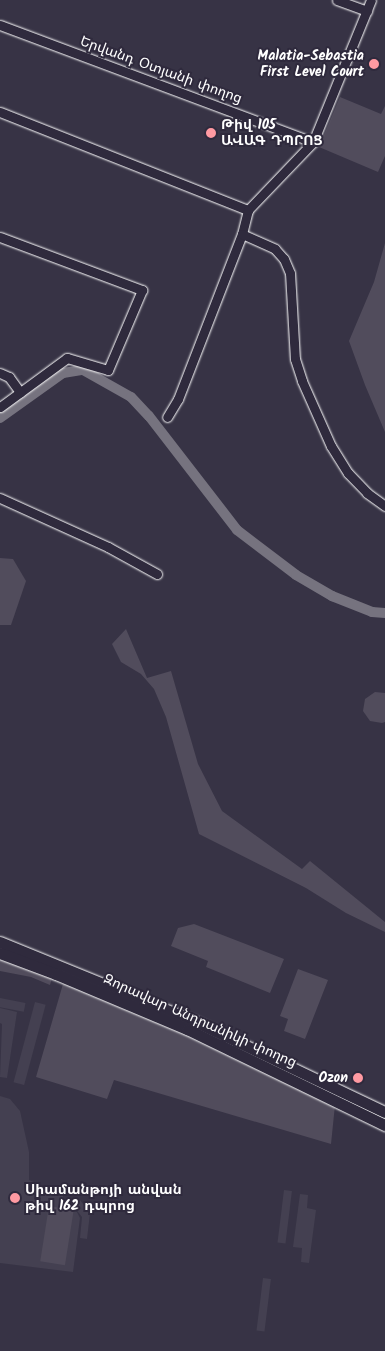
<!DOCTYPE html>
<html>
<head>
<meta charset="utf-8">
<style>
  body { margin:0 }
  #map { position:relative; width:385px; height:1351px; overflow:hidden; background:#373345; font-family:Kalam,"Noto Sans Armenian",sans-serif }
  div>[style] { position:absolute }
  .built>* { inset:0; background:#444051; transform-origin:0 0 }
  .green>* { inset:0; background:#514c5c; transform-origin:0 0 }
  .canal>* { height:10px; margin:-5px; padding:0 5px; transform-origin:5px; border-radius:5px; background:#76737f }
  .roads { filter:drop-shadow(0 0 1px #fff) drop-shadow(0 0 1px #fff) }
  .minor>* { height:9px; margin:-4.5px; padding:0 4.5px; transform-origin:4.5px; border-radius:4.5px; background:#2f2a3d }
  .major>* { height:11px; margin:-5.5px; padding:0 5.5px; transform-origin:5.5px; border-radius:5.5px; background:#2f2a3d }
  .dots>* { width:14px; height:14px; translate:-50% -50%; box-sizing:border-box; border:2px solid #2f2a3d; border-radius:50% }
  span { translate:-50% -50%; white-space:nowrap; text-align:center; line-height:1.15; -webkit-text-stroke:4px #2f2a3d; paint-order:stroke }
  .poi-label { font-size:14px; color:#fff; font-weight:700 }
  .right { translate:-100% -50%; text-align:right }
  .left { translate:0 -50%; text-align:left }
  .street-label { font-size:14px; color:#fff }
</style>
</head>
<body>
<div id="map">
  <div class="built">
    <i style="left:0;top:998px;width:26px;height:9px;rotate:11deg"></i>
    <i style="left:35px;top:1002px;width:11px;height:83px;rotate:15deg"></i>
    <i style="clip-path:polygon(0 1008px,17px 1012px,7px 1078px,0 1077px,2px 1024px,0 1023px)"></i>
    <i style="clip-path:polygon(0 1096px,10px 1099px,20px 1111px,29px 1152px,29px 1180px,63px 1195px,63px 1203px,77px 1212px,80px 1218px,73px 1272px,0 1263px)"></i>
    <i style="left:284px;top:1190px;width:8px;height:53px;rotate:7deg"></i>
    <i style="clip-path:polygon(300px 1194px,308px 1195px,307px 1208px,316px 1210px,309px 1263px,301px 1262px,302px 1248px,293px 1247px)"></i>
    <i style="clip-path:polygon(80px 1200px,90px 1213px,87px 1239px,80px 1238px,82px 1217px,71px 1203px)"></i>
    <i style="left:263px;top:1278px;width:8px;height:53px;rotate:7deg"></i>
  </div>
  <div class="green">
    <i style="clip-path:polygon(340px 97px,381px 114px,385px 106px,385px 156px,378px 172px,319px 147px)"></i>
    <i style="clip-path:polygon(385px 243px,385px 432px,365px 385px,349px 341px,374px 282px)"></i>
    <i style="clip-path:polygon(0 558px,13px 559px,26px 581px,11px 625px,0 625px)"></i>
    <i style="clip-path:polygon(126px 629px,147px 678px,171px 671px,198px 764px,222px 811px,302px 869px,310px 861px,385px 922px,385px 932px,346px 913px,306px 888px,199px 834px,166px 717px,154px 689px,141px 674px,121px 662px,112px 644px)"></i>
    <i style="clip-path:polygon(375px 692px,385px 693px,385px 722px,382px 723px,370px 721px,363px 711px,365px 699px)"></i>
    <i style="clip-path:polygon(194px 924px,284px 959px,270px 993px,206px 967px,208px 961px,171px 946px,178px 928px)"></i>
    <i style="clip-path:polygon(0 950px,54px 971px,50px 985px,31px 977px,0 971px)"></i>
    <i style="clip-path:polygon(298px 969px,328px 980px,305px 1039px,284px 1031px,288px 1019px,280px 1016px)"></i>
    <i style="clip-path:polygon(65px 977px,335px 1105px,331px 1144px,114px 1080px,107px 1099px,36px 1077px)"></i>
    <i style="left:49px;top:1206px;width:25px;height:56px;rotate:9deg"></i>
  </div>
  <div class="canal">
    <i style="left:0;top:418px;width:77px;rotate:-35.5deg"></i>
    <i style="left:63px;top:373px;width:20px;rotate:-9deg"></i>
    <i style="left:83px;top:370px;width:55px;rotate:29.4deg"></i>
    <i style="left:131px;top:397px;width:26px;rotate:47deg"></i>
    <i style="left:149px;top:416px;width:144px;rotate:52.3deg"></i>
    <i style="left:237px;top:530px;width:74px;rotate:37.3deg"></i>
    <i style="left:296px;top:575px;width:42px;rotate:30.3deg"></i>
    <i style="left:332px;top:596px;width:43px;rotate:21.8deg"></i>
    <i style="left:372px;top:612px;width:13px;rotate:4deg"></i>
  </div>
  <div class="roads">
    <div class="minor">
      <i style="left:337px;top:0;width:32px;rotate:20deg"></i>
      <i style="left:0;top:25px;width:334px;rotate:20.5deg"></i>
      <i style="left:0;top:112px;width:267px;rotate:21.6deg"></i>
      <i style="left:248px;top:210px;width:25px;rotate:104deg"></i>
      <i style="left:242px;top:234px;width:177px;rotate:111.2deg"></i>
      <i style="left:178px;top:399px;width:21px;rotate:121deg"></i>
      <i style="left:248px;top:210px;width:94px;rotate:-46.3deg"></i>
      <i style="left:313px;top:142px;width:153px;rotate:-67.8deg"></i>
      <i style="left:242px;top:234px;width:36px;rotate:24deg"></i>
      <i style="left:275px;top:249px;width:13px;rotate:48deg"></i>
      <i style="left:284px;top:259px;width:15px;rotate:67deg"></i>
      <i style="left:290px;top:273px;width:86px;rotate:86.7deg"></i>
      <i style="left:295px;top:359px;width:23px;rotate:72deg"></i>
      <i style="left:302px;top:381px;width:71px;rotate:66deg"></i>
      <i style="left:331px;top:446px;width:32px;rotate:58deg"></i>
      <i style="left:348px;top:473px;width:28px;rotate:46deg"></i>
      <i style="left:367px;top:493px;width:22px;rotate:36deg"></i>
      <i style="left:0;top:237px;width:152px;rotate:20.5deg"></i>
      <i style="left:142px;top:290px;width:87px;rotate:113deg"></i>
      <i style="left:108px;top:370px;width:43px;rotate:-163.7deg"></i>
      <i style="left:67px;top:358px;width:83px;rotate:143.8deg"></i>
      <i style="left:0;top:373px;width:10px;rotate:24deg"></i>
      <i style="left:9px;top:377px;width:19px;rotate:54deg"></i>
      <i style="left:0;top:498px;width:119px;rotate:24.4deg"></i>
      <i style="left:108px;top:547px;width:56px;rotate:28.9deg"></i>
    </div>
    <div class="major">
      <i style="left:0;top:942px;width:212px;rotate:22.2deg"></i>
      <i style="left:196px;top:1022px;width:209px;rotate:25.5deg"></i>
      <i style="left:0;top:953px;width:60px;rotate:20.6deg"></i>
      <i style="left:56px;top:974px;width:142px;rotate:22.8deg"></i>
      <i style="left:187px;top:1029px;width:220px;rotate:25.9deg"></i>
    </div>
  </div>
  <div class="dots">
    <i style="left:374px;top:64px;background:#ff9aa2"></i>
    <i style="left:211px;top:133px;background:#ff9aa2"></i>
    <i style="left:358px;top:1078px;background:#ff9aa2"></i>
    <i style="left:15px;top:1198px;background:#ff9aa2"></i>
  </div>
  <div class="poi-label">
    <span class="right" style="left:364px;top:64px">Malatia-Sebastia<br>First Level Court</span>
    <span class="left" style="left:221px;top:133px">Թիվ 105<br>ԱՎԱԳ ԴՊՐՈՑ</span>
    <span class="right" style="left:348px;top:1078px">Ozon</span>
    <span class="left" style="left:25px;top:1198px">Սիամանթոյի անվան<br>թիվ 162 դպրոց</span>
  </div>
  <div class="street-label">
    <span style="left:161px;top:70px;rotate:20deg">Երվանդ Օտյանի փողոց</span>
    <span style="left:200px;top:1021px;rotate:24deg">Զորավար Անդրանիկի փողոց</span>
  </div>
</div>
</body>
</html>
